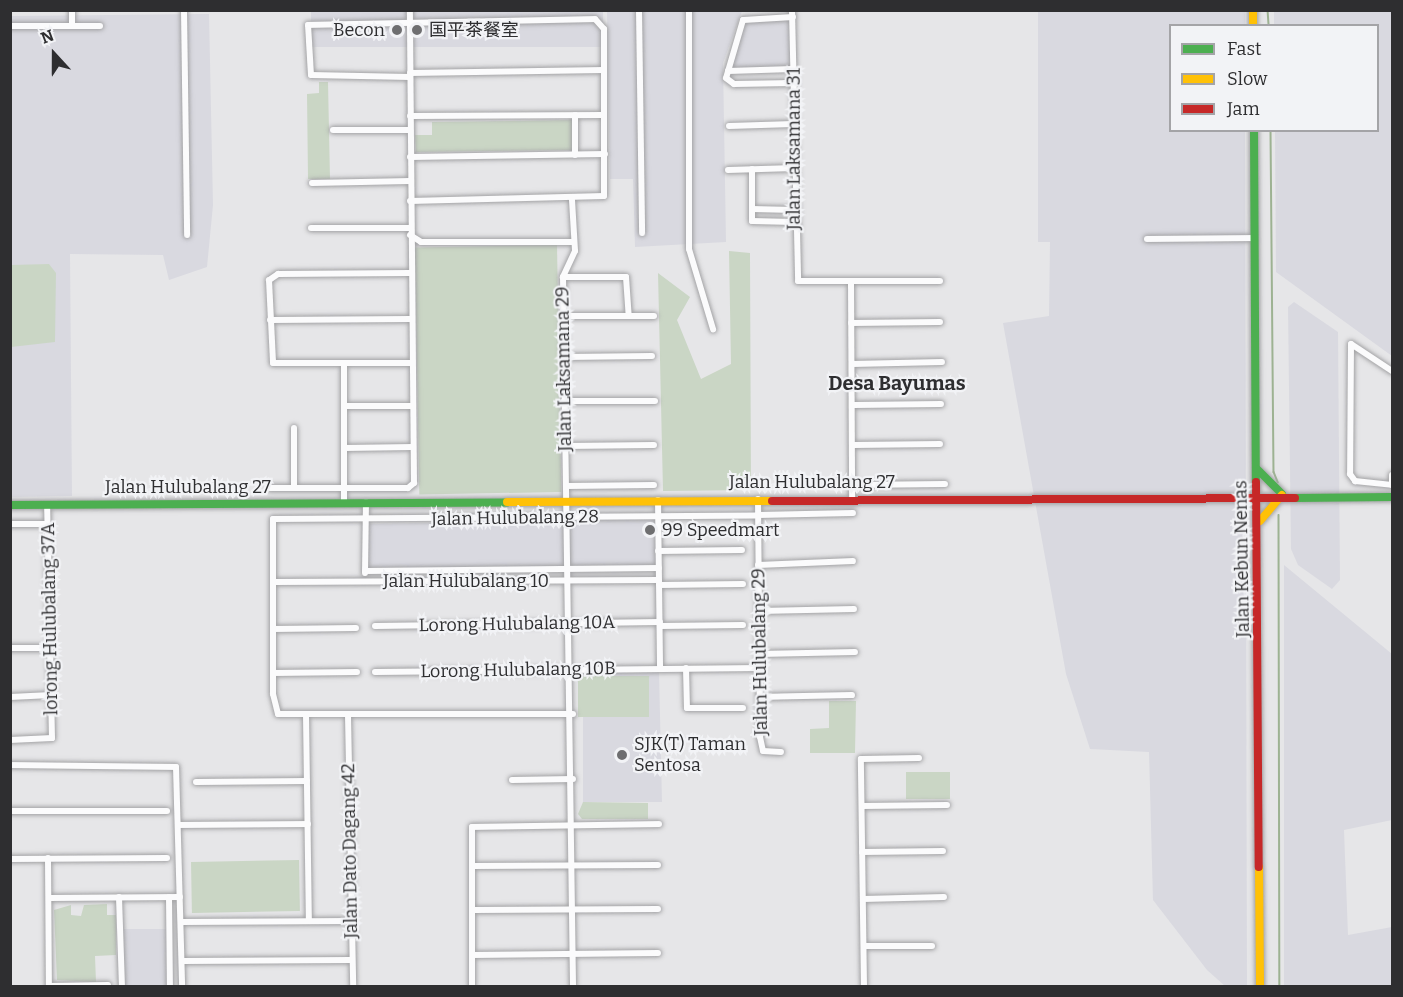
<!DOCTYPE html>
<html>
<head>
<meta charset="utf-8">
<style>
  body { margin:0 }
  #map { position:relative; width:1403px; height:997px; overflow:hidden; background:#e6e6e8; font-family:Bitter,"Noto Sans SC",serif }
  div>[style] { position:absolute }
  .built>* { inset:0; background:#d9d9e0; transform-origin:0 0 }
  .green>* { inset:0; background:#cad6c5; transform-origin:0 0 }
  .stream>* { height:1.5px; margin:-0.75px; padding:0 0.75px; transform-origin:0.75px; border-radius:0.75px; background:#9db292 }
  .roads { filter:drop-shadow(0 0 2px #a3a3a5) drop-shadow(0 0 2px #a3a3a5) }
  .street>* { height:6px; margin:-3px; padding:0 3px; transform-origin:3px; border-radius:3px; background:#fbfbfc }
  .fast>* { height:8px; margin:-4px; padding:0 4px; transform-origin:4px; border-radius:4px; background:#4caf50 }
  .slow>* { height:8px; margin:-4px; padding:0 4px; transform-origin:4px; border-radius:4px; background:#ffc107 }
  .jam>* { height:8px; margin:-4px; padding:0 4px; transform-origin:4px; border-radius:4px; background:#c62828 }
  .dots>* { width:16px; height:16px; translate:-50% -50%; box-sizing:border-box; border:3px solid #f2f3f6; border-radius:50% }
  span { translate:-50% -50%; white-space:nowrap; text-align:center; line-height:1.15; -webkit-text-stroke:4.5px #f2f3f6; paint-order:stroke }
  .poi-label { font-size:18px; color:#2e2e30 }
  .right { translate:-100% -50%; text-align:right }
  .left { translate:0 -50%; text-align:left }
  .street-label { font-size:18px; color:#2e2e30 }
  .neighbourhood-label { font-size:20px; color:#2e2e30; font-weight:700 }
  .frame { position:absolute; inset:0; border:12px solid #2e2e30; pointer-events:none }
  .legend { position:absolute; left:1169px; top:24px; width:210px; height:108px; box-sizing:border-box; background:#f2f3f6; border:2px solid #a4a4a7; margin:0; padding:8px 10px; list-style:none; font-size:18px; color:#2e2e30 }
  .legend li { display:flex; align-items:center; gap:12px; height:30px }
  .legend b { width:30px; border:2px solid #a4a4a7 }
  .north { position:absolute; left:24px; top:24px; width:60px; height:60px; -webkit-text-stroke:4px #f2f3f6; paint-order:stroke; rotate:339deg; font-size:16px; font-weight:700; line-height:24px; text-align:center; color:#2e2e30 }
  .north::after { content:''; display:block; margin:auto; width:21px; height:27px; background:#2e2e30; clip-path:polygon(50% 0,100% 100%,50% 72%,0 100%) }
</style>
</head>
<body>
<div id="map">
  <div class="built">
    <i style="left:603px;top:11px;width:36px;height:292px;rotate:90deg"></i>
    <i style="clip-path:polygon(607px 11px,742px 11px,723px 63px,726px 242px,635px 247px,633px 179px,610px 179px)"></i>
    <i style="clip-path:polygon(1038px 11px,1245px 11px,1245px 25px,1170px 26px,1170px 130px,1245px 131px,1247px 986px,1225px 986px,1207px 970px,1153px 900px,1149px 752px,1090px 749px,1066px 674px,1003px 323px,1049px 316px,1050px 242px,1038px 242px)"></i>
    <i style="clip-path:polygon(1274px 11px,1392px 11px,1392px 356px,1276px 272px,1275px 131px,1378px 130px,1378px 26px,1274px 25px)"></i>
    <i style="clip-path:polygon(209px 14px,213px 205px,207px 267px,169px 280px,163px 255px,70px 254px,72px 496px,11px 497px,10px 16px)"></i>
    <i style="clip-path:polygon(790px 18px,791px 68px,730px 68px,745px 21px)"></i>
    <i style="clip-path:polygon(1294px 302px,1338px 332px,1340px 580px,1332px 589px,1298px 565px,1291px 549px,1288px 307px)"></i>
    <i style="left:656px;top:519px;width:47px;height:289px;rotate:89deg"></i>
    <i style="clip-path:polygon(1284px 565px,1392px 654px,1392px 820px,1344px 830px,1348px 935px,1392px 927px,1392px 986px,1284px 986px)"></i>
    <i style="clip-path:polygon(659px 672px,662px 802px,583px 802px,583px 708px,576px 674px)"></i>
    <i style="left:122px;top:929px;width:46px;height:57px"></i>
  </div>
  <div class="green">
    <i style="clip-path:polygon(319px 82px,328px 82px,330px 179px,308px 179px,307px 94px,319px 93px)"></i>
    <i style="clip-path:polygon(572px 120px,572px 150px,416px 152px,415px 135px,432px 135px,432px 122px)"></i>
    <i style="left:557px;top:245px;width:247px;height:142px;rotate:89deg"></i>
    <i style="clip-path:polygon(729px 251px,750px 253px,751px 490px,663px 491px,658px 273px,690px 297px,677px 320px,701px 379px,731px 364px)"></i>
    <i style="clip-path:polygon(49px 264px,56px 273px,55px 342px,11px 347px,11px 265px)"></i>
    <i style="left:578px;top:676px;width:71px;height:41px"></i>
    <i style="clip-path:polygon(829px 701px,856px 701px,855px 753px,810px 753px,810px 729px,829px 728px)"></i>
    <i style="left:950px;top:772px;width:27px;height:44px;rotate:90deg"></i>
    <i style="clip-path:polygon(583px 802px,648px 803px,648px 819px,582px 819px,578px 814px)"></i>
    <i style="left:299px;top:860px;width:51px;height:108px;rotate:89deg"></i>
    <i style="clip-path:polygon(107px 904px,107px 915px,116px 915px,116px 955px,95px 956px,96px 982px,57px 980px,54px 910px,71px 905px,71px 915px,81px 916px,84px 905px)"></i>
  </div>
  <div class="stream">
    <i style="left:1268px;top:10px;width:16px;rotate:86deg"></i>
    <i style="left:1271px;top:130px;width:342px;rotate:89.5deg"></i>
    <i style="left:1274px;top:472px;width:11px;rotate:68deg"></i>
    <i style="left:1279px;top:515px;width:471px;rotate:89.9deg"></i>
  </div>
  <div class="roads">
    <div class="street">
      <i style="left:184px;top:10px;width:225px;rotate:89.2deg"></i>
      <i style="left:639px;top:10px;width:223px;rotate:89.2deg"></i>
      <i style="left:689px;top:10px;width:239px;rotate:90deg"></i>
      <i style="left:689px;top:249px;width:84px;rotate:73.3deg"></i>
      <i style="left:792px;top:10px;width:271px;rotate:88.7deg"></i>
      <i style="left:798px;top:281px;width:142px"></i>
      <i style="left:793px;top:17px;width:50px;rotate:176.6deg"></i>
      <i style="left:743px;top:20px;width:60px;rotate:106.3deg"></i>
      <i style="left:726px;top:78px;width:10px;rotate:37deg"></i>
      <i style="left:734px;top:84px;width:59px;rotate:-1deg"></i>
      <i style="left:10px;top:26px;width:90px"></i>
      <i style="left:72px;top:26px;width:16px;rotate:-90deg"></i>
      <i style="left:728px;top:71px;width:65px;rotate:-1.8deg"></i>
      <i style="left:410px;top:73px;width:194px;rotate:-0.9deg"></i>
      <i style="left:410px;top:77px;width:99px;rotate:-178.8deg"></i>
      <i style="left:311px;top:75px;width:50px;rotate:-93.4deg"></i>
      <i style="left:308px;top:25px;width:287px;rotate:-1.2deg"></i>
      <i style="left:575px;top:115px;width:40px;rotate:90deg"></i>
      <i style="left:410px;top:116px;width:194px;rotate:-0.3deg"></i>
      <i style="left:729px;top:126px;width:64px;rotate:-1.8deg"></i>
      <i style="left:333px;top:130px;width:77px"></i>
      <i style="left:410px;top:157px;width:195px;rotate:-0.9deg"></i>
      <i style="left:728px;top:170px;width:66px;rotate:-1.7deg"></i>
      <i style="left:312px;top:183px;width:98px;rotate:-1.2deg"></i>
      <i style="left:572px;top:200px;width:51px;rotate:86.6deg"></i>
      <i style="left:575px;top:251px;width:29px;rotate:115deg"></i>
      <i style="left:563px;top:277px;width:709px;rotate:89.19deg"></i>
      <i style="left:410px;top:201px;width:194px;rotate:-1.5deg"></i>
      <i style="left:604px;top:196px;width:167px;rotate:-90deg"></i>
      <i style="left:604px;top:29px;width:13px;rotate:-132deg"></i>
      <i style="left:752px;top:209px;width:40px;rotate:-90deg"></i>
      <i style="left:794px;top:222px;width:42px;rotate:-178.6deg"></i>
      <i style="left:752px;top:221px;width:12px;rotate:-90deg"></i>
      <i style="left:752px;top:209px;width:42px;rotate:1.4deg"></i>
      <i style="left:311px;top:228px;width:99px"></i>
      <i style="left:410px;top:235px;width:13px;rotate:32deg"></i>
      <i style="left:421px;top:242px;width:153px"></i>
      <i style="left:1147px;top:239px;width:108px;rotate:-0.5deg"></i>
      <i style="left:410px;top:273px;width:132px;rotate:179.6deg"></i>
      <i style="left:278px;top:274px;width:11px;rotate:146deg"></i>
      <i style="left:269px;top:280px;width:83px;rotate:87.2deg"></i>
      <i style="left:273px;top:363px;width:139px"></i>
      <i style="left:563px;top:277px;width:63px"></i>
      <i style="left:626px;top:277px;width:39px;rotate:86deg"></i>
      <i style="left:851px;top:282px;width:216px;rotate:89.7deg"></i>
      <i style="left:563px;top:316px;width:91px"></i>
      <i style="left:270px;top:320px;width:141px;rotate:-0.4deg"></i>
      <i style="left:851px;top:323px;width:89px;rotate:-0.6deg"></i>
      <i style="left:564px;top:357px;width:88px;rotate:-0.7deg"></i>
      <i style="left:344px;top:364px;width:138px;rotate:90deg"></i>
      <i style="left:852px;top:364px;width:90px;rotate:-1.3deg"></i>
      <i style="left:1392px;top:371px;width:49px;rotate:-146.6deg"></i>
      <i style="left:1351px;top:344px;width:130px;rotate:90.4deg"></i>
      <i style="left:1350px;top:474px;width:9px;rotate:54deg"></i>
      <i style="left:1355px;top:481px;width:37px;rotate:6deg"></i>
      <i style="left:564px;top:401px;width:91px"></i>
      <i style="left:854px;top:405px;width:87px;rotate:-0.7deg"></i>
      <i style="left:344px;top:406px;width:69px"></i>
      <i style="left:294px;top:428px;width:60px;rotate:90deg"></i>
      <i style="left:853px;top:445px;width:87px;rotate:-0.7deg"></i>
      <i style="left:565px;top:446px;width:89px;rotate:-0.6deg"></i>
      <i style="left:344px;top:448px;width:69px;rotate:-0.8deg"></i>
      <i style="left:853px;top:485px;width:92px;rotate:-0.6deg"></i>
      <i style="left:1392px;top:485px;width:10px;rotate:-90deg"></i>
      <i style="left:566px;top:486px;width:88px;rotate:-0.7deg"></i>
      <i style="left:270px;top:488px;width:138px"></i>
      <i style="left:408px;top:488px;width:8px;rotate:-40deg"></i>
      <i style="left:414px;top:483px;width:473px;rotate:-90.5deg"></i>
      <i style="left:758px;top:499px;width:238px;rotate:89.5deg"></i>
      <i style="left:760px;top:737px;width:14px;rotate:78deg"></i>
      <i style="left:763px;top:751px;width:18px;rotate:3deg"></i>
      <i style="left:658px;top:500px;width:168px;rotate:89.3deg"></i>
      <i style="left:758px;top:515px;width:95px;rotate:-1.2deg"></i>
      <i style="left:10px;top:524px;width:37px"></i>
      <i style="left:658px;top:551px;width:84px;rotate:-0.7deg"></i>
      <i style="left:758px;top:565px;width:95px;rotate:-2.4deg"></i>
      <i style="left:365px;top:571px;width:294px;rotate:-0.6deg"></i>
      <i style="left:365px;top:573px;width:71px;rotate:-89.2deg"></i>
      <i style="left:273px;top:582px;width:386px;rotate:-0.3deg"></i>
      <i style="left:659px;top:585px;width:84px;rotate:-0.7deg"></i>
      <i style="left:759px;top:611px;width:95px;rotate:-1.2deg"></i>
      <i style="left:375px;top:626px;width:285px;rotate:-0.8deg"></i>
      <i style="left:660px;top:626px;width:83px;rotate:-0.7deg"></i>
      <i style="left:273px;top:629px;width:83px;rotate:-0.7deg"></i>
      <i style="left:10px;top:648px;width:40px"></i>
      <i style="left:759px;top:654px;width:96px;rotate:-1.2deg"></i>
      <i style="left:686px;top:668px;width:40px;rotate:88.6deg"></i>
      <i style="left:687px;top:708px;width:56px"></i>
      <i style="left:375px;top:672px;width:385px;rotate:-0.6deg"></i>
      <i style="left:273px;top:673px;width:84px;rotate:-0.7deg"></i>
      <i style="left:10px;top:697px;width:41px;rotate:-2.8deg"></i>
      <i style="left:760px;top:697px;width:92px;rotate:-1.2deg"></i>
      <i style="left:573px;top:714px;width:295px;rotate:180deg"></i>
      <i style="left:278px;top:714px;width:21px;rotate:-104deg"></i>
      <i style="left:273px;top:694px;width:175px;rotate:-90deg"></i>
      <i style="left:273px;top:519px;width:485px;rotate:-0.4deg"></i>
      <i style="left:306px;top:715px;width:206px;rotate:89.2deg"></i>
      <i style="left:348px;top:715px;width:271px;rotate:88.9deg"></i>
      <i style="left:10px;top:740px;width:42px;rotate:-2.7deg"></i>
      <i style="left:52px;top:738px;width:234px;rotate:-91.2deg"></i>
      <i style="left:10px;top:765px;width:166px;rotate:0.7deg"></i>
      <i style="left:176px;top:767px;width:219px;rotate:88.4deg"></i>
      <i style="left:512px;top:780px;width:61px;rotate:-0.9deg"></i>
      <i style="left:196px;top:782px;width:111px;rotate:-0.5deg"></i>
      <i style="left:862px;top:806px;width:85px;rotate:-0.7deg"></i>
      <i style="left:10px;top:811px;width:157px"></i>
      <i style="left:180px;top:825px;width:128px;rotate:-0.4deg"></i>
      <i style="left:862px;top:852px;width:81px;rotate:-0.7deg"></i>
      <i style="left:48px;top:858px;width:128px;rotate:89.6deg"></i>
      <i style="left:10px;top:859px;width:157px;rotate:-0.4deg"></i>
      <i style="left:472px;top:866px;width:186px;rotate:-0.3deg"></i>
      <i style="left:119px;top:897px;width:89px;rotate:88.1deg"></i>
      <i style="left:169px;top:897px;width:89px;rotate:89.4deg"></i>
      <i style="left:49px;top:898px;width:131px;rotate:-0.4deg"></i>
      <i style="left:863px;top:899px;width:81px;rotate:-1.4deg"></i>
      <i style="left:472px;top:910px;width:186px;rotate:-0.3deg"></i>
      <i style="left:181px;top:922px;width:169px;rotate:-0.3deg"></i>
      <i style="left:864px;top:946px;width:68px"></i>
      <i style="left:472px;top:955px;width:186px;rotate:-0.6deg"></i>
      <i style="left:182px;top:961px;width:169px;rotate:-0.3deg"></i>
      <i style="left:49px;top:986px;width:59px;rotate:-1deg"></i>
      <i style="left:472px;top:986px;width:159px;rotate:-90deg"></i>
      <i style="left:472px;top:827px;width:187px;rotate:-0.9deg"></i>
      <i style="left:864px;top:986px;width:227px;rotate:-90.8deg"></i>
      <i style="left:861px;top:759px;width:58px;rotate:-1deg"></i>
    </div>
    <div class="fast">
      <i style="left:1254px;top:130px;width:352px;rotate:89.7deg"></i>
      <i style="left:1258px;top:470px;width:34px;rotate:45deg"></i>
      <i style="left:1295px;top:498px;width:97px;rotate:-0.6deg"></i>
      <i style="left:10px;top:505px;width:497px;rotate:-0.3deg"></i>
    </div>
    <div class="slow">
      <i style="left:1253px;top:10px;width:16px;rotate:90deg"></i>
      <i style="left:507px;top:502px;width:265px;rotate:-0.2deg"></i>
      <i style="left:1260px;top:521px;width:34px;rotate:-50deg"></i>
      <i style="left:1259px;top:867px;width:119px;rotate:89.5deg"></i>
    </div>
    <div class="jam">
      <i style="left:1256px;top:482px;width:385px;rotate:89.6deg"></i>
      <i style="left:772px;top:501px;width:523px;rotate:-0.33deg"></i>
    </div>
  </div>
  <div class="dots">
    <i style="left:397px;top:30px;background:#6e6e70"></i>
    <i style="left:417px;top:30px;background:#6e6e70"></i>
    <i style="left:650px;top:530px;background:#6e6e70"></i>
    <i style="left:622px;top:755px;background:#6e6e70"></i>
  </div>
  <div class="poi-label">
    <span class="right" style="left:385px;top:30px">Becon</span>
    <span class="left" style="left:429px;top:30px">国平茶餐室</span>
    <span class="left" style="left:662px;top:530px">99 Speedmart</span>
    <span class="left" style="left:634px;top:755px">SJK(T) Taman<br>Sentosa</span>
  </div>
  <div class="street-label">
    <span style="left:794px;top:149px;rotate:-90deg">Jalan Laksamana 31</span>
    <span style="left:564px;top:369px;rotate:-91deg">Jalan Laksamana 29</span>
    <span style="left:812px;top:482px">Jalan Hulubalang 27</span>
    <span style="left:188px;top:487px">Jalan Hulubalang 27</span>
    <span style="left:515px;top:518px;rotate:-1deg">Jalan Hulubalang 28</span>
    <span style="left:1242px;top:559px;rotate:-91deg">Jalan Kebun Nenas</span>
    <span style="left:466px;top:581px">Jalan Hulubalang 10</span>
    <span style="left:50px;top:619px;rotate:-91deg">lorong Hulubalang 37A</span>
    <span style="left:517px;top:624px;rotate:-1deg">Lorong Hulubalang 10A</span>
    <span style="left:760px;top:652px;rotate:-91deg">Jalan Hulubalang 29</span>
    <span style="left:518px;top:670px;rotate:-1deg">Lorong Hulubalang 10B</span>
    <span style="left:350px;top:851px;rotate:-91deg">Jalan Dato Dagang 42</span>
  </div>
  <div class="neighbourhood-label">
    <span style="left:897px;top:383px">Desa Bayumas</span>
  </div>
  <div class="frame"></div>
  <ul class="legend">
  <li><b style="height:8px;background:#4caf50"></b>Fast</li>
  <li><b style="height:8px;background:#ffc107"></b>Slow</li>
  <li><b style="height:8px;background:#c62828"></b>Jam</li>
  </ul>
  <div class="north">N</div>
</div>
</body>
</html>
